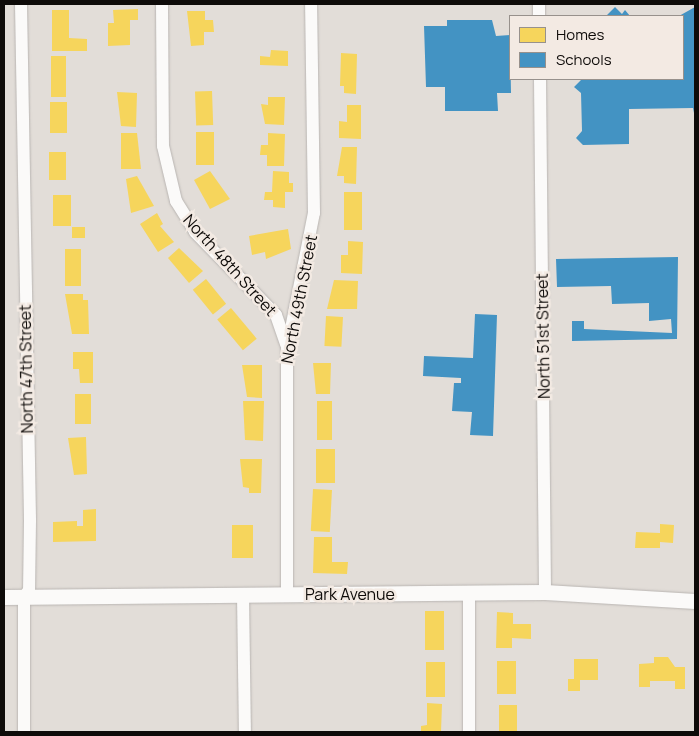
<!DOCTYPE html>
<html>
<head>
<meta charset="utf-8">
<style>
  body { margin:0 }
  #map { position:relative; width:699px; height:736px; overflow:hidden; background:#e2ddd8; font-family:Manrope,sans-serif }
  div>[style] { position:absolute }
  .homes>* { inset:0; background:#f6d55c; transform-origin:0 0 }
  .schools>* { inset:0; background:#4393c3 }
  .roads { filter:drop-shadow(0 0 1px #b9b5b2) drop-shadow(0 0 1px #b9b5b2) }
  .minor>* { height:12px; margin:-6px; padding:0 6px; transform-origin:6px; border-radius:6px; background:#fbfaf9 }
  .tertiary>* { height:15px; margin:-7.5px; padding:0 7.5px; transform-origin:7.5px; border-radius:7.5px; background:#fbfaf9 }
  span { translate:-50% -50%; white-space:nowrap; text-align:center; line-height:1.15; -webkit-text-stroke:5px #f3eae3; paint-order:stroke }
  .street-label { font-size:16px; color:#0e0b09 }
  .frame { position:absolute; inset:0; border:5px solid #0e0b09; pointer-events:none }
  .legend { position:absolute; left:509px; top:15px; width:175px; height:65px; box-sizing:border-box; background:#f3eae3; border:1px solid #97918c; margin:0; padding:6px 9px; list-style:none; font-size:15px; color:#0e0b09 }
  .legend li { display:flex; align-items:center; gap:10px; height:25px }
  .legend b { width:25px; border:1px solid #97918c }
</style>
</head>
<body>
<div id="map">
  <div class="homes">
    <i style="clip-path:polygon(138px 9px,138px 20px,130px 20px,130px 45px,108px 46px,108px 23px,114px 23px,113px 10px)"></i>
    <i style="clip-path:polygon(52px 10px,69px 10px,69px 38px,87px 39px,87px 51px,52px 51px)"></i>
    <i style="clip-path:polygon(187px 11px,205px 11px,205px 20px,213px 20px,214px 32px,204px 32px,204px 45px,191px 46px)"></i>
    <i style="clip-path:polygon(271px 50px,288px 51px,288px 66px,260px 65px,260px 56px,270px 57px)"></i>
    <i style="clip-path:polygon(341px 53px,357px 54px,356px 94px,344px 93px,344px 86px,340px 86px)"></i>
    <i style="left:51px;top:56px;width:15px;height:41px"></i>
    <i style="left:212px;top:91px;width:34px;height:17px;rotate:88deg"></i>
    <i style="clip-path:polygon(117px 92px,137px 93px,136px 127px,121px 126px)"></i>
    <i style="clip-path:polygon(268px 97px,285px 97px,284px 125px,265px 124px,261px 104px,268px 105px)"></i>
    <i style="left:50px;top:102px;width:17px;height:31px"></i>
    <i style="clip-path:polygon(347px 105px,361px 105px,361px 139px,339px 138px,339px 121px,347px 122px)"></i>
    <i style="left:214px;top:132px;width:33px;height:18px;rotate:90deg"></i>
    <i style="clip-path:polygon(121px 133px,137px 133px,141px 169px,121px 169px)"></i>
    <i style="clip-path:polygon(268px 133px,285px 134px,284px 166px,267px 166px,267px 155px,260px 155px,261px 145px,268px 145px)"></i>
    <i style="clip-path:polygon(342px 147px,357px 147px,356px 184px,344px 183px,344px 176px,337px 176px)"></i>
    <i style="left:49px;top:152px;width:17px;height:28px"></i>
    <i style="clip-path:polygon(210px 171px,230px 199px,210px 209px,194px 180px)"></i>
    <i style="clip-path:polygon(273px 171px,289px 172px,289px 183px,293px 183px,293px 192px,285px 192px,285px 208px,273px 207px,273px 200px,264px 200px,265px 192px,272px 192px)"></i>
    <i style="clip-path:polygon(137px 176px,154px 206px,131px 213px,126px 179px)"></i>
    <i style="left:344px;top:192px;width:18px;height:38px"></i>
    <i style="left:53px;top:195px;width:18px;height:31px"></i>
    <i style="clip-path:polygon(157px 213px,163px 224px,160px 226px,174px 242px,158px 252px,140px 224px)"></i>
    <i style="left:72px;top:227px;width:13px;height:11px"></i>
    <i style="clip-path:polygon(288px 229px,291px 249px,266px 259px,265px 252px,252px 255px,249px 236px)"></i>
    <i style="clip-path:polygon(348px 241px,363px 242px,362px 274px,341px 273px,341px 255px,348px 255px)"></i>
    <i style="clip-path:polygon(179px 248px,203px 271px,189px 283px,168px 258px)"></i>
    <i style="left:65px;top:249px;width:16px;height:37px"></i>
    <i style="left:206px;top:279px;width:32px;height:17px;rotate:51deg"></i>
    <i style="clip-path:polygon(334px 280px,358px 281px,357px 309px,327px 309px)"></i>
    <i style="clip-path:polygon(65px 294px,83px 294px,83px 300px,88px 300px,89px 334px,72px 334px)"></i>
    <i style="left:231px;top:308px;width:40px;height:18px;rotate:50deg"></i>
    <i style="left:326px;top:316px;width:17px;height:30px;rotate:3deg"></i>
    <i style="clip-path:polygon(73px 352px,93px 352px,93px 383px,80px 383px,79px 369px,73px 369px)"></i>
    <i style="clip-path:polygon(313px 363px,331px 363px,330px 394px,316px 394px)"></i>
    <i style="clip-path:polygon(242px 365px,262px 365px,262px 398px,247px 397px)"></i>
    <i style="left:75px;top:394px;width:16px;height:30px"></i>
    <i style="clip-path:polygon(243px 401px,264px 401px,263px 441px,245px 440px)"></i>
    <i style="left:317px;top:401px;width:15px;height:39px"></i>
    <i style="clip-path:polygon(86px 437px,87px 474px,74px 475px,68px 438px)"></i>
    <i style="left:316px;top:449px;width:19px;height:34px"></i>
    <i style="clip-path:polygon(240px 459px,262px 459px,261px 493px,249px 493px,249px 488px,243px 487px)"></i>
    <i style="left:313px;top:489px;width:19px;height:42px;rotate:3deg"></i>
    <i style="clip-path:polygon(96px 509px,96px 541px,53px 542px,53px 522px,77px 521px,77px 526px,83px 526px,83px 510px)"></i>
    <i style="clip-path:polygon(660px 524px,674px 525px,673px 543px,660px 542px,660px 548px,635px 548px,636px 532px,660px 533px)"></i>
    <i style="left:232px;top:525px;width:21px;height:33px"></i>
    <i style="clip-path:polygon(314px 537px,332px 537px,332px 562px,348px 562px,347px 574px,313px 573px)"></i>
    <i style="left:425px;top:611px;width:19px;height:39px"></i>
    <i style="clip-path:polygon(497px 612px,513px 613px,513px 624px,531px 624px,531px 639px,512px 638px,512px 648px,496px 648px)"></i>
    <i style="clip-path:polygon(654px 657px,668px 657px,675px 667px,685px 667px,685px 689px,675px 689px,675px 681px,650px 681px,650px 687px,639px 687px,639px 664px,654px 663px)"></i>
    <i style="clip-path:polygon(574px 659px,598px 659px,598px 680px,580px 680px,580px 691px,568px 691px,568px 679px,574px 679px)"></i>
    <i style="left:497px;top:661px;width:19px;height:33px"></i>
    <i style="left:426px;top:662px;width:19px;height:35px"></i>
    <i style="clip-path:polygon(427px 703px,442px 704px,441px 732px,421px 732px,421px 726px,427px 725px)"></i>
    <i style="left:499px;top:705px;width:18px;height:27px"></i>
  </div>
  <div class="schools">
    <i style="clip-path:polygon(615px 7px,622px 14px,625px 10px,630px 16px,606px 16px)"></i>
    <i style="clip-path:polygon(695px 7px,695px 118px,693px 108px,629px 109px,629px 144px,583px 145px,576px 138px,582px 131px,581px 93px,574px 87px,581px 80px,683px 79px,683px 16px,679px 16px)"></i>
    <i style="clip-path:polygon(447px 20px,492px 20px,496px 36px,510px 35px,511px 93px,497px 93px,498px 111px,445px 111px,445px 87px,426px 87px,424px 26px,447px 26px)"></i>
    <i style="clip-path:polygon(678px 257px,677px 339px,572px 341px,572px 321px,584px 321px,584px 329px,672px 333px,671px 319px,649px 321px,649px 303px,612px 304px,611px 286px,557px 287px,556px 259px)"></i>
    <i style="clip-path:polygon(475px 314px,497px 315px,493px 436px,470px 435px,472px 412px,452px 411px,454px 383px,461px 383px,461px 378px,423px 376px,424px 356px,473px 358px)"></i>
  </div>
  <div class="roads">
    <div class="minor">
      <i style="left:21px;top:4px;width:517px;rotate:89deg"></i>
      <i style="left:30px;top:521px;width:69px;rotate:90.8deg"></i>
      <i style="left:29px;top:590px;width:9px;rotate:126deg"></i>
      <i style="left:24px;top:597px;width:135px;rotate:90deg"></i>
      <i style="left:162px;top:4px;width:142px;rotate:89.6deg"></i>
      <i style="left:163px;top:146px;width:57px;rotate:76.7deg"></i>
      <i style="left:176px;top:201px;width:36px;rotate:58deg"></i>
      <i style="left:195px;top:232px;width:116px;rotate:45.7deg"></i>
      <i style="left:276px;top:315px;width:31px;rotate:71deg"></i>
      <i style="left:539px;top:4px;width:12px;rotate:90deg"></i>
      <i style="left:540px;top:79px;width:513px;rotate:89.44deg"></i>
      <i style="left:287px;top:594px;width:245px;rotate:-90deg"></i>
      <i style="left:287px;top:349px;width:139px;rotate:-78.8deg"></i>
      <i style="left:314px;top:213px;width:209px;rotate:-90.8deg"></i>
      <i style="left:243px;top:595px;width:137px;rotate:89.2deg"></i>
      <i style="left:469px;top:732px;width:139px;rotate:-90deg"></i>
    </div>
    <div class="tertiary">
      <i style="left:4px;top:597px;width:541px;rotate:-0.53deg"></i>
      <i style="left:545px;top:592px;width:150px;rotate:3.4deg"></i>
    </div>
  </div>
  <div class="street-label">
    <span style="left:230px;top:265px;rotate:48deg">North 48th Street</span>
    <span style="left:299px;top:299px;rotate:-79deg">North 49th Street</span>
    <span style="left:543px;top:336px;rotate:-91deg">North 51st Street</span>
    <span style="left:26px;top:369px;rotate:-91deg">North 47th Street</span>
    <span style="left:350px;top:594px">Park Avenue</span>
  </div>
  <div class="frame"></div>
  <ul class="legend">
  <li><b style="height:14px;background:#f6d55c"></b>Homes</li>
  <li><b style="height:14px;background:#4393c3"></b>Schools</li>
  </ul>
</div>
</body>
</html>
